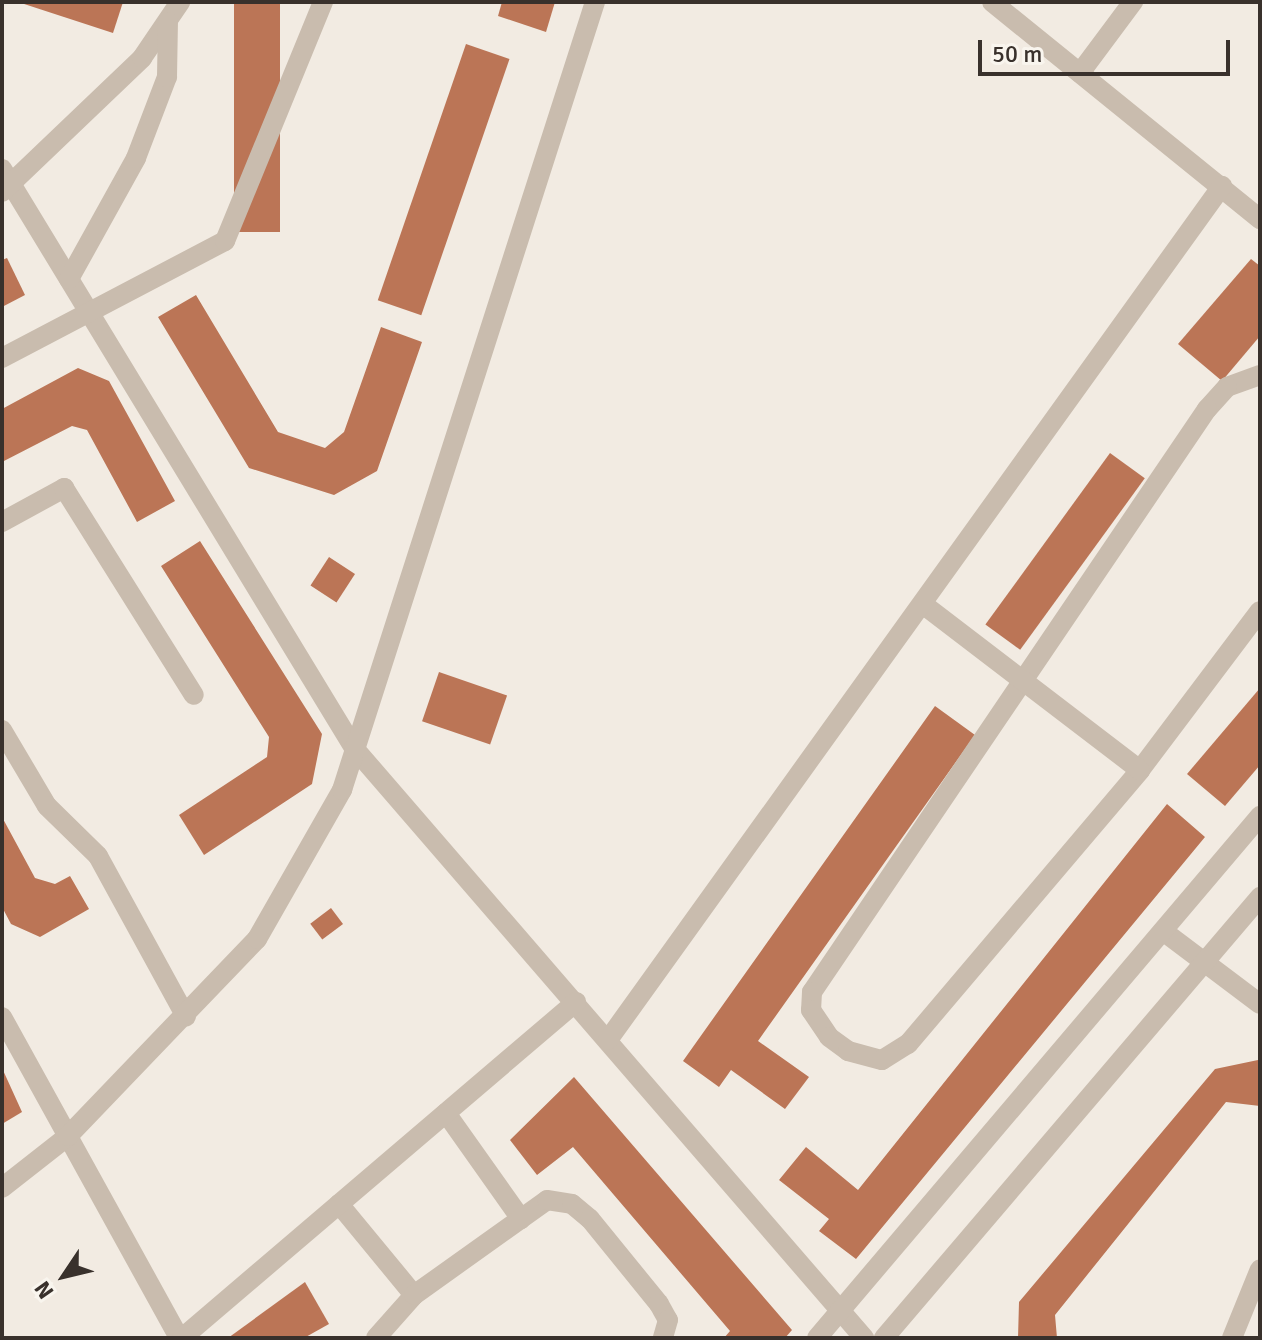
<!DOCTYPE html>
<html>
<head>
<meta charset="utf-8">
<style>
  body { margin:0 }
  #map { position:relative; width:1262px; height:1340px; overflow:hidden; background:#f2ebe2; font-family:Signika,sans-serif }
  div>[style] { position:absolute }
  .building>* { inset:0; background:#bb7556; transform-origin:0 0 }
  .minor>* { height:20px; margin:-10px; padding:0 10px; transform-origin:10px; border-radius:10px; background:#c9bcae }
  span { translate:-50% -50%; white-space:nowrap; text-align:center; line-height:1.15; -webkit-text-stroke:8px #f9f5ee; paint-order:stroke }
  .frame { position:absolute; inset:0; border:4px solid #39312c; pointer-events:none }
  .north { position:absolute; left:24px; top:1236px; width:80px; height:80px; -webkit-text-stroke:6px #f9f5ee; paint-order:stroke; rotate:235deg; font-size:22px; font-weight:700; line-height:32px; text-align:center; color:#39312c }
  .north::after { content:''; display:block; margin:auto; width:28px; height:36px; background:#39312c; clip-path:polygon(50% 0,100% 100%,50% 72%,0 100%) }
  .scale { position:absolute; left:978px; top:40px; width:252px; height:36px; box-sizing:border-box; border:4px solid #39312c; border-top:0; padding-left:10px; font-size:24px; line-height:28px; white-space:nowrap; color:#39312c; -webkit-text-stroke:6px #f9f5ee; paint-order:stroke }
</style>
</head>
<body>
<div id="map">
  <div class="building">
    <i style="clip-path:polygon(18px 2px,123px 2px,113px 33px)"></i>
    <i style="left:234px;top:2px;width:46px;height:230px"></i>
    <i style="clip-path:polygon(502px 2px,555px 2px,546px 32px,498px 16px)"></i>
    <i style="left:466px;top:44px;width:46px;height:271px;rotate:19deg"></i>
    <i style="clip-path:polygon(7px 258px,25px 295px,2px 307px,2px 260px)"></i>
    <i style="clip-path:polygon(1251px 259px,1260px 266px,1260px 336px,1222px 381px,1178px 344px)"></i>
    <i style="clip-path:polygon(196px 295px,278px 432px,325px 448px,344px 432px,381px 327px,422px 342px,377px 471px,334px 495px,249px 468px,158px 317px)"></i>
    <i style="clip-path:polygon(78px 368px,109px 381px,175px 501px,137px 522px,87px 430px,72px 426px,2px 462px,2px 409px)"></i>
    <i style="left:1110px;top:453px;width:43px;height:212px;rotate:36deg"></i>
    <i style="clip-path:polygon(200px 541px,322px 734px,312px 784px,204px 855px,179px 815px,267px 757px,269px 737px,161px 566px)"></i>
    <i style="left:329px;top:557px;width:31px;height:34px;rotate:33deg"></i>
    <i style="left:439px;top:672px;width:72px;height:52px;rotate:19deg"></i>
    <i style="clip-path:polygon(1260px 688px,1260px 765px,1225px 806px,1187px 774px)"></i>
    <i style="clip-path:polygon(935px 706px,975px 735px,758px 1041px,809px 1077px,785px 1109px,731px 1070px,719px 1087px,683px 1061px)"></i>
    <i style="clip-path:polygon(1167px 804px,1205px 837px,856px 1259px,819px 1231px,829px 1219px,779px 1180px,806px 1147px,858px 1190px)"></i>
    <i style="clip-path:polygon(2px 817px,35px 878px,55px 884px,70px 876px,89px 909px,40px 937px,11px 924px,2px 907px)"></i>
    <i style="left:331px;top:908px;width:20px;height:26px;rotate:53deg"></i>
    <i style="clip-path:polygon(1258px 1060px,1260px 1106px,1226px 1102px,1055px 1315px,1057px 1338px,1018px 1338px,1019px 1302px,1215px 1069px)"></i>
    <i style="clip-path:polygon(2px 1068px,22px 1112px,2px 1124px)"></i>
    <i style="clip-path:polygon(574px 1077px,792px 1330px,785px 1338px,724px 1338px,730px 1331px,573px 1147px,537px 1175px,510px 1140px)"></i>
    <i style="clip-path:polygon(305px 1282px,329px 1324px,304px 1338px,228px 1338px)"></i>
  </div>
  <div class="minor">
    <i style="left:992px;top:2px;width:345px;rotate:39deg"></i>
    <i style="left:1080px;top:73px;width:89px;rotate:-53.3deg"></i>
    <i style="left:2px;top:169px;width:678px;rotate:58.7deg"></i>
    <i style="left:354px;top:748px;width:780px;rotate:49.16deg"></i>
    <i style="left:2px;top:192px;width:194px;rotate:-43.7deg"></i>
    <i style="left:142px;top:58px;width:68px;rotate:-55.8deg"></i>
    <i style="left:69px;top:279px;width:138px;rotate:-61deg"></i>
    <i style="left:136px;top:158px;width:87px;rotate:-69.1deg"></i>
    <i style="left:167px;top:77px;width:55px;rotate:-89deg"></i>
    <i style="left:2px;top:358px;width:252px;rotate:-27.7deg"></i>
    <i style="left:225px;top:241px;width:258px;rotate:-67.7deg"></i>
    <i style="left:1260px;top:375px;width:35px;rotate:160deg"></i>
    <i style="left:1227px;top:387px;width:30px;rotate:132deg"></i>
    <i style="left:1207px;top:409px;width:704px;rotate:124.12deg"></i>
    <i style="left:812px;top:992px;width:18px;rotate:93deg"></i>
    <i style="left:811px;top:1010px;width:32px;rotate:56deg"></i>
    <i style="left:829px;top:1037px;width:24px;rotate:36deg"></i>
    <i style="left:848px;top:1051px;width:35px;rotate:15deg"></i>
    <i style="left:882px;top:1060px;width:31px;rotate:-32deg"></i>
    <i style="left:908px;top:1044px;width:359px;rotate:-49.7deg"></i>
    <i style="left:1140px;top:770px;width:199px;rotate:-53deg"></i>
    <i style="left:2px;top:522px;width:71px;rotate:-28.7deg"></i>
    <i style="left:64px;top:488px;width:244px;rotate:57.9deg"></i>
    <i style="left:924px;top:605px;width:272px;rotate:37.4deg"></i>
    <i style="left:2px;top:730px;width:88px;rotate:59.4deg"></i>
    <i style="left:47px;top:806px;width:71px;rotate:44.4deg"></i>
    <i style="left:98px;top:856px;width:183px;rotate:61.3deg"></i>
    <i style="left:1163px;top:931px;width:121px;rotate:37deg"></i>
    <i style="left:2px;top:1017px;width:367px;rotate:61.1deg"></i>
    <i style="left:608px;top:1040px;width:1052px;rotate:-54.29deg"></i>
    <i style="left:446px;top:1113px;width:130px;rotate:54.7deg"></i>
    <i style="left:2px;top:1188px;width:84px;rotate:-38.2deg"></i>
    <i style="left:68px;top:1136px;width:273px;rotate:-46.2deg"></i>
    <i style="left:257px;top:939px;width:172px;rotate:-60.3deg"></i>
    <i style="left:342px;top:790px;width:828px;rotate:-72.2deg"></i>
    <i style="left:339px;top:1204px;width:118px;rotate:50.5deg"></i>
    <i style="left:182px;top:1338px;width:518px;rotate:-40.46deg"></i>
    <i style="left:376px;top:1338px;width:57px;rotate:-48.5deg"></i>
    <i style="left:414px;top:1295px;width:163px;rotate:-35.5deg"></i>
    <i style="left:547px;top:1200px;width:25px;rotate:9deg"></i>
    <i style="left:572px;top:1204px;width:23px;rotate:40deg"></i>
    <i style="left:590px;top:1219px;width:109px;rotate:50.9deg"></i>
    <i style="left:659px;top:1304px;width:18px;rotate:61deg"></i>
    <i style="left:668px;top:1320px;width:19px;rotate:106deg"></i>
    <i style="left:817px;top:1338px;width:685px;rotate:-49.68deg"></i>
    <i style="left:884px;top:1338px;width:580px;rotate:-49.55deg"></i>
    <i style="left:1232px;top:1338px;width:74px;rotate:-67.9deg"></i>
  </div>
  <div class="frame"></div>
  <div class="north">N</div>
  <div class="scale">50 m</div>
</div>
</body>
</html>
